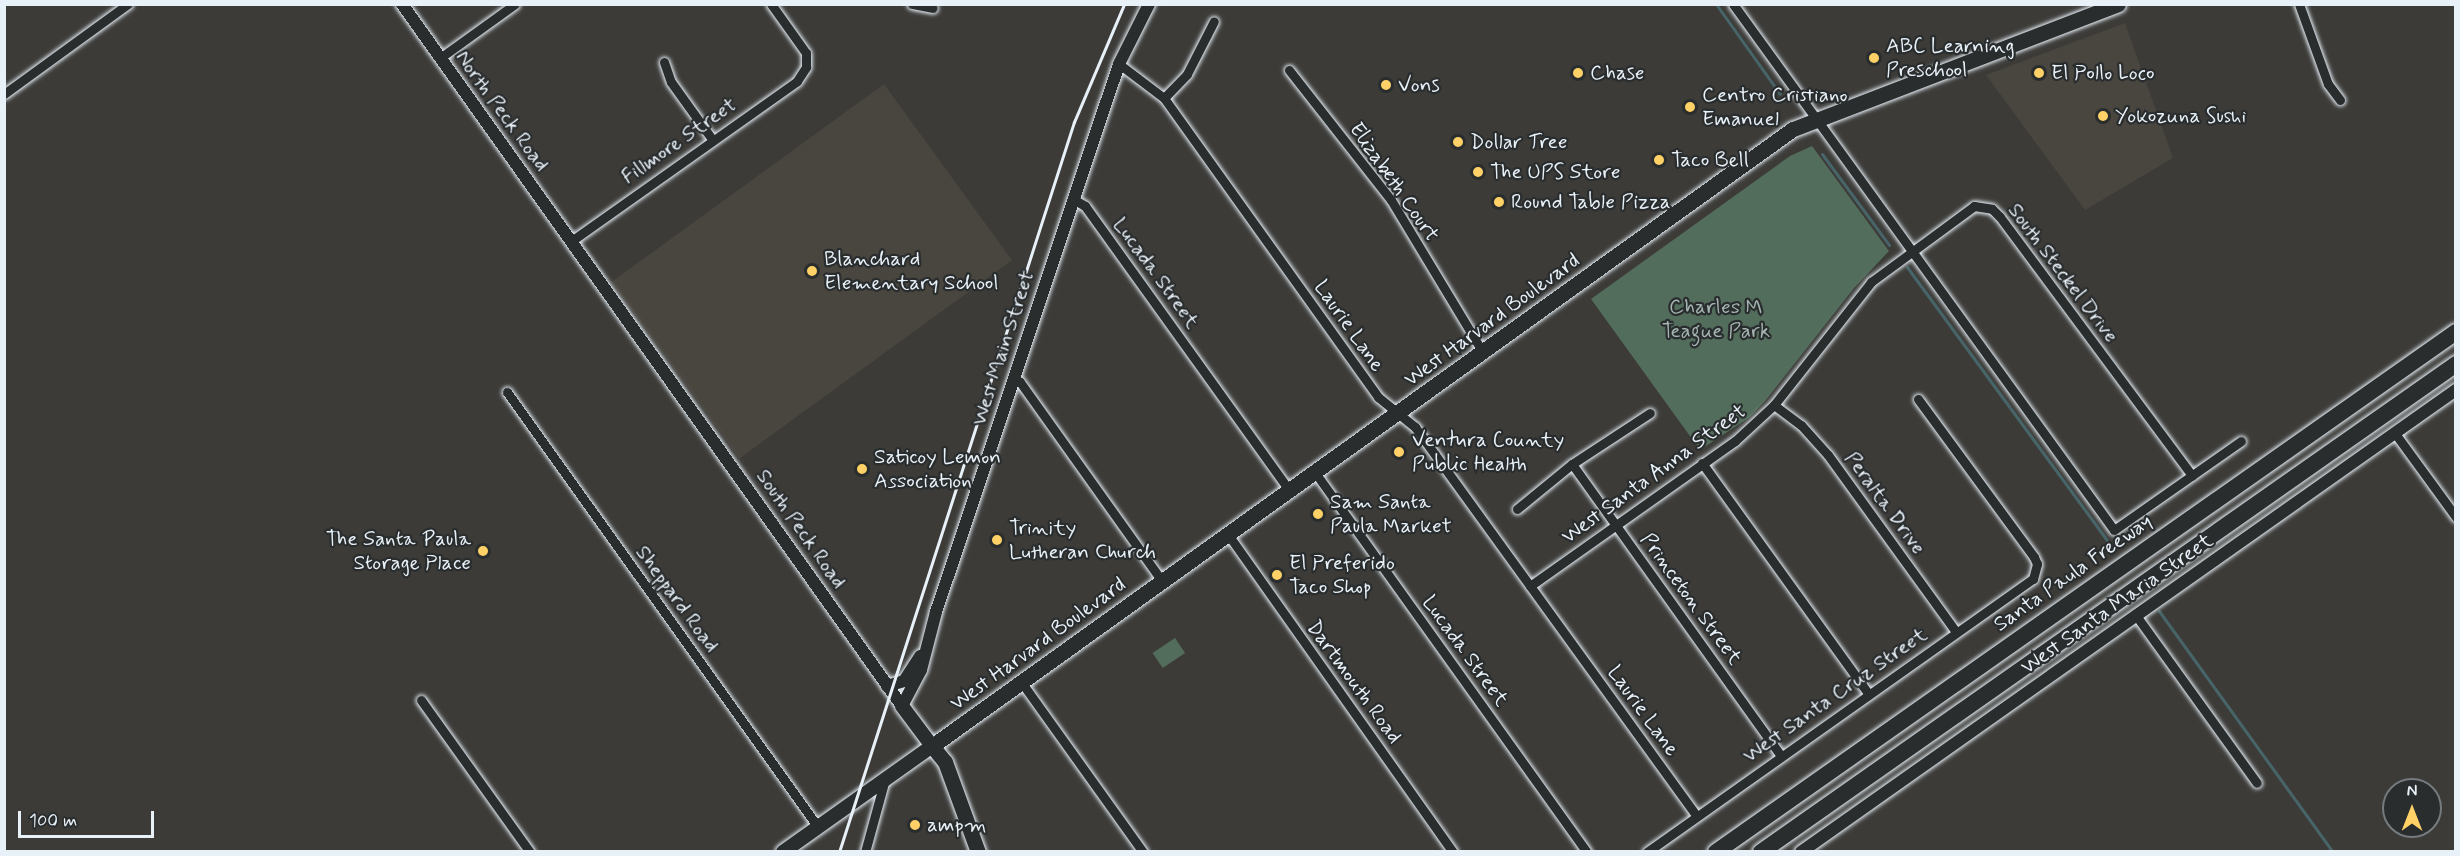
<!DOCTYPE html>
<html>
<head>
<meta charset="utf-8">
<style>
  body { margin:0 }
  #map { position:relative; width:2460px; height:856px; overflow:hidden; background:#3c3b38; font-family:Mynerve,sans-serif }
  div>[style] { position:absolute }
  .built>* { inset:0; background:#49453f; transform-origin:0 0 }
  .green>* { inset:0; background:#536d5c; transform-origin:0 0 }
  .stream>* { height:3px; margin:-1.5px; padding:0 1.5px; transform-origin:1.5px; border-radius:1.5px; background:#476569 }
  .roads { filter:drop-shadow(0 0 2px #e8f1f8) drop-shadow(0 0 2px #e8f1f8) }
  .minor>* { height:9px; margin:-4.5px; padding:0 4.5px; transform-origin:4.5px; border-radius:4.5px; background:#2a2d2e }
  .tertiary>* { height:12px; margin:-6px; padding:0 6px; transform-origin:6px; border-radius:6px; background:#2a2d2e }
  .secondary>* { height:14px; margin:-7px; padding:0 7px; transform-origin:7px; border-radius:7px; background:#2a2d2e }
  .primary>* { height:15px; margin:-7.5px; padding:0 7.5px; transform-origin:7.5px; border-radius:7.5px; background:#2a2d2e }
  .motorway>* { height:16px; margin:-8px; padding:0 8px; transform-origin:8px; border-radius:8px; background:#2a2d2e }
  .rail>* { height:3px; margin:-1.5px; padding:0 1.5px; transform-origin:1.5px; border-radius:1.5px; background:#e8f1f8 }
  .dots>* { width:16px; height:16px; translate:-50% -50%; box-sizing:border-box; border:3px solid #2a2d2e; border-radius:50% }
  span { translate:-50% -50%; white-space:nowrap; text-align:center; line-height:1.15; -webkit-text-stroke:4.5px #2a2d2e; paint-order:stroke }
  .poi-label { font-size:21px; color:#e8f1f8 }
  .left { translate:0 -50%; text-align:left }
  .right { translate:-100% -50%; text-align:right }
  .street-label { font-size:21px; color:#e8f1f8 }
  .park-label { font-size:21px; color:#a5b6b2 }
  .frame { position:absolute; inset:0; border:6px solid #e8f1f8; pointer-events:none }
  .north { position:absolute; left:2382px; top:778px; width:60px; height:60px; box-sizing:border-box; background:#2a2d2e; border:2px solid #767b7f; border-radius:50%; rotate:0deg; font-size:16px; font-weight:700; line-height:24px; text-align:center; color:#e8f1f8 }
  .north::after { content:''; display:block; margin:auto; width:21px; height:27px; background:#ffd166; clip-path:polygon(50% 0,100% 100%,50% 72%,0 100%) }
  .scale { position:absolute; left:18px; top:811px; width:136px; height:27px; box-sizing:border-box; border:3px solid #e8f1f8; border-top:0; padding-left:8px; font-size:18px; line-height:21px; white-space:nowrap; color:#e8f1f8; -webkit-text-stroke:4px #2a2d2e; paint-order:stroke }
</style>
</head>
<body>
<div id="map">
  <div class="built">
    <i style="clip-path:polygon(2125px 23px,2173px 158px,2085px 210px,1986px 75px)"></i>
    <i style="left:884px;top:84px;width:218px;height:337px;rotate:54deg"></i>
  </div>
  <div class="green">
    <i style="clip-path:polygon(1812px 146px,1889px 251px,1854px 288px,1765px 401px,1750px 417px,1700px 450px,1591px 299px,1790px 156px)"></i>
    <i style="left:1175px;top:638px;width:18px;height:27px;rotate:56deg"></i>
  </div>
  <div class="stream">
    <i style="left:1716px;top:4px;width:110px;rotate:54.6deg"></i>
    <i style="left:1822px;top:154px;width:113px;rotate:53.6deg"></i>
    <i style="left:1907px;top:267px;width:338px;rotate:53.8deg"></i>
    <i style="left:2159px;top:611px;width:297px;rotate:54.2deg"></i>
  </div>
  <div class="roads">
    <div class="minor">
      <i style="left:912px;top:4px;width:21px;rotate:11deg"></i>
      <i style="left:1733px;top:4px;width:649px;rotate:54.08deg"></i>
      <i style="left:2114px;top:530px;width:155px;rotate:-35deg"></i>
      <i style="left:2299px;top:4px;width:85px;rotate:70.1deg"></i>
      <i style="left:2328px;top:84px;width:20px;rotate:53deg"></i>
      <i style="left:440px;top:58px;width:92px;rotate:-35.8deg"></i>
      <i style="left:664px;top:62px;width:21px;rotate:71deg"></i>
      <i style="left:671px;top:82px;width:70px;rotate:54.3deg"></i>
      <i style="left:1119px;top:64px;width:56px;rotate:37.1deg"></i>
      <i style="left:1164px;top:98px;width:368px;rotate:54.4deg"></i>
      <i style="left:1378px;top:397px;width:48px;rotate:39deg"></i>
      <i style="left:1415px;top:427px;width:480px;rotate:54.1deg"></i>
      <i style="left:1289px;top:70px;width:165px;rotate:51.9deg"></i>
      <i style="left:1391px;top:200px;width:176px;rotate:58.9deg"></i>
      <i style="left:4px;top:94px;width:153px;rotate:-36deg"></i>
      <i style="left:1164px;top:98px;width:33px;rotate:-46deg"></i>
      <i style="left:1187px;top:74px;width:59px;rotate:-63deg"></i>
      <i style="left:1073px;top:199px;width:14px;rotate:30deg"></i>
      <i style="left:1085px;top:206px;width:348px;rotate:54.3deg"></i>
      <i style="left:570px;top:242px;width:278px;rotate:-35.3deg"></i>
      <i style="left:797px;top:81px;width:17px;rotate:-57deg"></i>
      <i style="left:806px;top:67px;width:14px;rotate:-90deg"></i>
      <i style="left:806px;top:53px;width:60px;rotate:-125.5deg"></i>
      <i style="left:1013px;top:378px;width:8px;rotate:30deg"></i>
      <i style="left:1020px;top:382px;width:244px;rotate:54.5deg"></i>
      <i style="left:507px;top:392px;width:535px;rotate:54.44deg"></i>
      <i style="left:1774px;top:405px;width:34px;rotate:37deg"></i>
      <i style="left:1801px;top:425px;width:40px;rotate:48deg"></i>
      <i style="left:1828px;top:455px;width:218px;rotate:54.1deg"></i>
      <i style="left:2394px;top:432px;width:105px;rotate:53.9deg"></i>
      <i style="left:1702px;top:463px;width:284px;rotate:54.2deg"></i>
      <i style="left:1572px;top:464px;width:359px;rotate:54.4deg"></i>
      <i style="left:1314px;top:471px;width:469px;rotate:54.4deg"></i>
      <i style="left:1517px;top:509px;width:71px;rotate:-39.3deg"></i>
      <i style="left:1572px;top:464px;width:93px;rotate:-33.2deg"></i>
      <i style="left:1227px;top:533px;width:391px;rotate:54.7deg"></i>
      <i style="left:1530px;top:586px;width:251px;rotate:-35.3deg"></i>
      <i style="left:1735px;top:441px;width:53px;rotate:-42.7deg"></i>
      <i style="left:1774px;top:405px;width:157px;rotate:-51.7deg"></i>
      <i style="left:1871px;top:282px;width:128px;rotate:-36.4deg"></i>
      <i style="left:1974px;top:206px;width:18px;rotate:9deg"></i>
      <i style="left:1992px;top:209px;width:11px;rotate:45deg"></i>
      <i style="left:2000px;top:217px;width:322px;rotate:53.4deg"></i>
      <i style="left:2135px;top:614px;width:208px;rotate:54.2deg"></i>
      <i style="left:1022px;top:683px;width:208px;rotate:54.4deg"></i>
      <i style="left:421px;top:700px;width:187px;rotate:54.4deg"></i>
      <i style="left:865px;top:852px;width:76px;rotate:-74.7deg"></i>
      <i style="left:1647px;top:852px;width:473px;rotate:-35.3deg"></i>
      <i style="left:2033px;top:579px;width:16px;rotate:-75deg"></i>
      <i style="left:2037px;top:564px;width:8px;rotate:-113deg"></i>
      <i style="left:2034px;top:557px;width:196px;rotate:-126.3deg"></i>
    </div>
    <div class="tertiary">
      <i style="left:402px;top:4px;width:862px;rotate:54.54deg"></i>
      <i style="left:902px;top:706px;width:41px;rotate:-62.2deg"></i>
      <i style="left:921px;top:670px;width:60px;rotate:-75.5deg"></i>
      <i style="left:936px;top:612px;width:578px;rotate:-71.53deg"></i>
      <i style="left:1119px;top:64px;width:67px;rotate:-63.4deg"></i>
      <i style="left:887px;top:686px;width:18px;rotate:-16deg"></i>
      <i style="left:904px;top:681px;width:30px;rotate:-57deg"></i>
      <i style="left:1801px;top:852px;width:802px;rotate:-35.2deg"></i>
    </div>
    <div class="secondary">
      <i style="left:783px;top:852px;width:183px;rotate:-35.4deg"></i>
      <i style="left:932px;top:746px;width:50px;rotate:-126.9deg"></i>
    </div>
    <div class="primary">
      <i style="left:978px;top:852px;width:96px;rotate:-110.1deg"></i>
      <i style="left:945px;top:762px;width:21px;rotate:-129deg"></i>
      <i style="left:932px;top:746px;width:1059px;rotate:-35.63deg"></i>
      <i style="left:1793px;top:129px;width:348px;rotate:-21deg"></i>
    </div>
    <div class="motorway">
      <i style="left:1716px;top:852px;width:904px;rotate:-35.1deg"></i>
      <i style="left:1761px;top:852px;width:849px;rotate:-35.07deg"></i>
    </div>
  </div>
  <div class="rail">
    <i style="left:839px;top:852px;width:767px;rotate:-72.16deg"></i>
    <i style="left:1074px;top:122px;width:128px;rotate:-67deg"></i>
  </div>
  <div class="dots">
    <i style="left:1874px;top:58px;background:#ffd166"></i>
    <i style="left:1578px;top:73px;background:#ffd166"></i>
    <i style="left:2039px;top:73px;background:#ffd166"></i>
    <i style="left:1386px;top:85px;background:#ffd166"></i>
    <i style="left:1690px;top:107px;background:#ffd166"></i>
    <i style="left:2103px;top:116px;background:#ffd166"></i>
    <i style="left:1458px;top:142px;background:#ffd166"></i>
    <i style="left:1659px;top:160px;background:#ffd166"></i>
    <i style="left:1478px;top:172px;background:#ffd166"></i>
    <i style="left:1499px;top:202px;background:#ffd166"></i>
    <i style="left:812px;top:271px;background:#ffd166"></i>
    <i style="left:1399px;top:452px;background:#ffd166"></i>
    <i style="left:862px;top:469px;background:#ffd166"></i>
    <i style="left:1318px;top:514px;background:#ffd166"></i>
    <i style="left:997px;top:540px;background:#ffd166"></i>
    <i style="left:483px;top:551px;background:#ffd166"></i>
    <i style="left:1277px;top:575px;background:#ffd166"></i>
    <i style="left:915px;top:825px;background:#ffd166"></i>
  </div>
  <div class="poi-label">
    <span class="left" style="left:1886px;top:58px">ABC Learning<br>Preschool</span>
    <span class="left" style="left:1590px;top:73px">Chase</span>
    <span class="left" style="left:2051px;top:73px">El Pollo Loco</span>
    <span class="left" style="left:1398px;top:85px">Vons</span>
    <span class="left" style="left:1702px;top:107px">Centro Cristiano<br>Emanuel</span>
    <span class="left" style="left:2115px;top:116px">Yokozuna Sushi</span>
    <span class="left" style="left:1470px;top:142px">Dollar Tree</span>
    <span class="left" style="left:1671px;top:160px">Taco Bell</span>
    <span class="left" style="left:1490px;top:172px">The UPS Store</span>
    <span class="left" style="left:1511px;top:202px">Round Table Pizza</span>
    <span class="left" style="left:824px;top:271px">Blanchard<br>Elementary School</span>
    <span class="left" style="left:1412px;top:452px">Ventura County<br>Public Health</span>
    <span class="left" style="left:874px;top:469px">Saticoy Lemon<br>Association</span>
    <span class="left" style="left:1330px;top:514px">Sam Santa<br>Paula Market</span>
    <span class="left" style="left:1009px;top:540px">Trinity<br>Lutheran Church</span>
    <span class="right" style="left:471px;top:551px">The Santa Paula<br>Storage Place</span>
    <span class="left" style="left:1289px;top:575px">El Preferido<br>Taco Shop</span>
    <span class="left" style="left:927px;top:825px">ampm</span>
  </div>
  <div class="street-label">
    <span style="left:502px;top:111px;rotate:54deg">North Peck Road</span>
    <span style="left:679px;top:141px;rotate:-35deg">Fillmore Street</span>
    <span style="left:1394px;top:182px;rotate:55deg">Elizabeth Court</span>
    <span style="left:1156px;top:273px;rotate:54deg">Lucada Street</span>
    <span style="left:2063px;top:273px;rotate:53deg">South Steckel Drive</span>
    <span style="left:1492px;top:320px;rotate:-36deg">West Harvard Boulevard</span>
    <span style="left:1349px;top:326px;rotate:55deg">Laurie Lane</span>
    <span style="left:1003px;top:348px;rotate:-72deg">West Main Street</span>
    <span style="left:1654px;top:474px;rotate:-36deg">West Santa Anna Street</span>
    <span style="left:1885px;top:503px;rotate:54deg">Peralta Drive</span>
    <span style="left:801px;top:529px;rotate:55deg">South Peck Road</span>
    <span style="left:2073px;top:573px;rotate:-35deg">Santa Paula Freeway</span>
    <span style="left:677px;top:599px;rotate:54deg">Sheppard Road</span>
    <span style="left:1691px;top:599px;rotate:54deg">Princeton Street</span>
    <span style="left:2117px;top:604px;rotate:-35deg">West Santa Maria Street</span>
    <span style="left:1038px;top:644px;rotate:-36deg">West Harvard Boulevard</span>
    <span style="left:1465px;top:651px;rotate:54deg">Lucada Street</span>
    <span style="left:1354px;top:682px;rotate:54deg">Dartmouth Road</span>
    <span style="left:1835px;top:695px;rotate:-35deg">West Santa Cruz Street</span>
    <span style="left:1643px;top:711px;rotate:54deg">Laurie Lane</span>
  </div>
  <div class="park-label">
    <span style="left:1716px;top:319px">Charles M<br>Teague Park</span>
  </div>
  <div class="frame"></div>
  <div class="north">N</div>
  <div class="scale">100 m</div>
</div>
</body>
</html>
